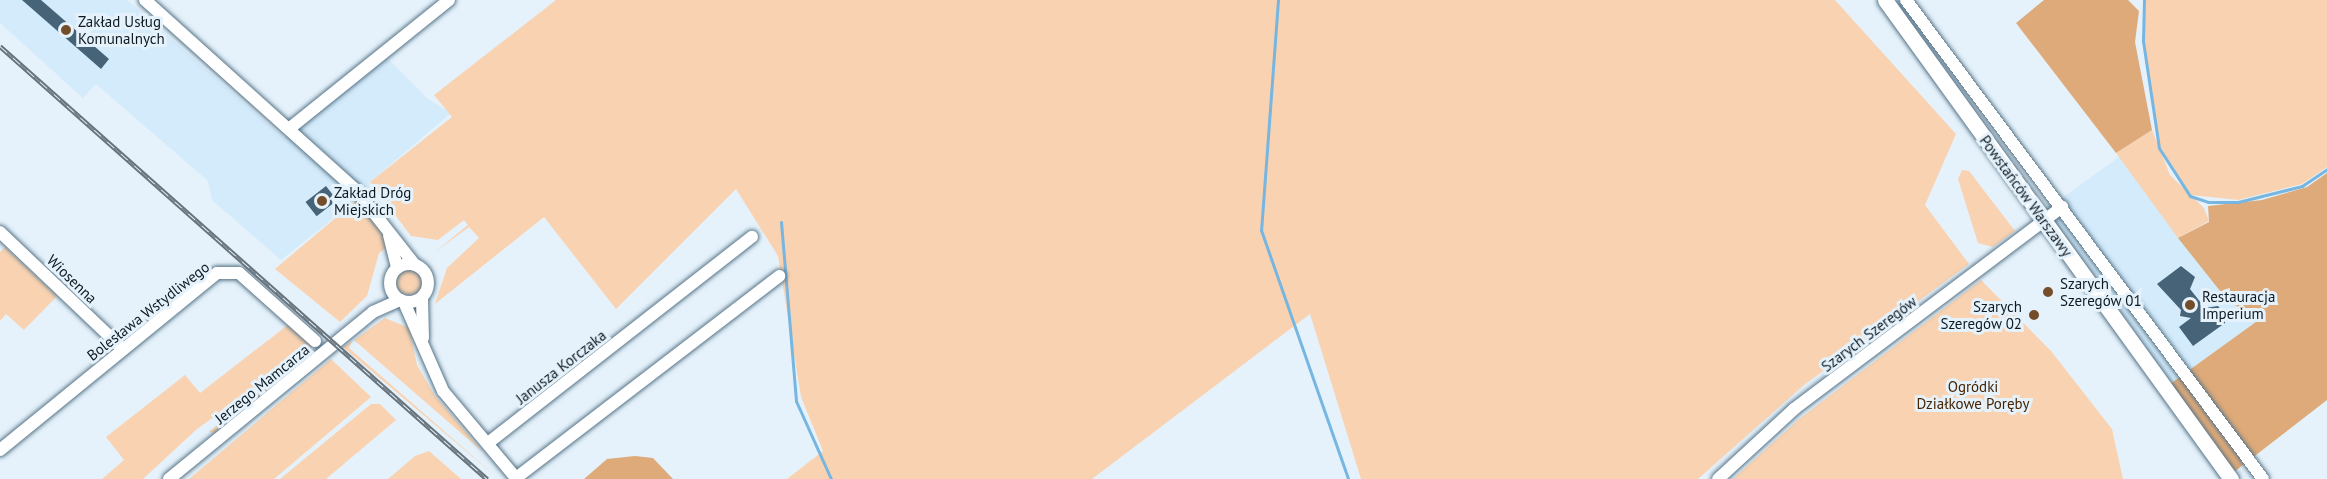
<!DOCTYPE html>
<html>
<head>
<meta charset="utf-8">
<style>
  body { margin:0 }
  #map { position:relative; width:2327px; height:479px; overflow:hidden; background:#e5f2fb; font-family:"PT Sans",sans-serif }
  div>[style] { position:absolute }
  .built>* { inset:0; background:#d3ebfb }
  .green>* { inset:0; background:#f9d3b1 }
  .round { border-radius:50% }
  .forest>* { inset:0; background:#deaa79 }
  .stream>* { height:3px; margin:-1.5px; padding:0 1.5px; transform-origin:1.5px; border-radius:1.5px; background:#77b6e0 }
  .building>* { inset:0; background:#466377; transform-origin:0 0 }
  .roads { filter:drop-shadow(0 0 2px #577488) drop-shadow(0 0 2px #577488) }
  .minor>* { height:12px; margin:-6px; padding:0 6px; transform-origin:6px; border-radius:6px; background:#fff }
  .minor>.ring { margin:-6px; padding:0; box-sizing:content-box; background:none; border:12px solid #fff; border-radius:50% }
  .tertiary>* { height:15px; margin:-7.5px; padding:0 7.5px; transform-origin:7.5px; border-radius:7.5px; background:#fff }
  .rail>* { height:5px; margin-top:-2.5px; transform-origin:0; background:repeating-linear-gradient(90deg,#e5f2fb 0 9px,#67737c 0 18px); box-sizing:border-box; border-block:2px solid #67737c }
  .dots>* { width:16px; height:16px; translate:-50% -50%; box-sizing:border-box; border:3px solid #e5f2fb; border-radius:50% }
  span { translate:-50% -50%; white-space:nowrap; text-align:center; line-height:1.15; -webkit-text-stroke:6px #e5f2fb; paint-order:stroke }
  .poi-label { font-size:15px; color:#0e1a22 }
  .left { translate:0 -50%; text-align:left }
  .right { translate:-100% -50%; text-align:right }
  .street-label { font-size:15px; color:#0e1a22 }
  .park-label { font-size:15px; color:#462400 }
</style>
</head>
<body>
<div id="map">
  <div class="built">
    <i style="clip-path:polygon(0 0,127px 0,284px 138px,385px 56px,428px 99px,451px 113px,370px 182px,370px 189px,281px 260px,212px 200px,208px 181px,96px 84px,83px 98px,0 23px)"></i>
    <i style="clip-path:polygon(2119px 157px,2228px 301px,2260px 319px,2170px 384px,2044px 211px)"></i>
  </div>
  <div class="green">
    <i style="clip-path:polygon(556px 0,1835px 0,1956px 134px,1925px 205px,1969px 264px,1804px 385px,1698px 479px,1361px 479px,1310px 314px,1092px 479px,787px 479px,823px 451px,801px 397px,778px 256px,736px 189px,616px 309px,544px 217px,435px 304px,447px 268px,479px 238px,469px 227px,435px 252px,468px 225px,464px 220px,438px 240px,411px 236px,370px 182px,452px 117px,434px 95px)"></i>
    <i style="clip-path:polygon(2146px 0,2327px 0,2327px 167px,2302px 184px,2238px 200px,2191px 195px,2160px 147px,2144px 40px)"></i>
    <i style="clip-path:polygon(2152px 130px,2170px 175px,2204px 208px,2209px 221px,2178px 238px,2116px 153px)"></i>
    <i style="clip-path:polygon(1962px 170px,1969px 171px,2015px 231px,1993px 247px,1978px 243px,1958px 179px)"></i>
    <i style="clip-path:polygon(359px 198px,390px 245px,379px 253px,367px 296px,340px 322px,275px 269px)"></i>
    <i style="clip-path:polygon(5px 247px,57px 296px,24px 330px,6px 314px,0 321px,0 252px)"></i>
    <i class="round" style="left:396px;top:269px;width:26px;height:26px"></i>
    <i style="clip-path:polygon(1981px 280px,2051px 351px,2112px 429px,2123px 479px,1733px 479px,1798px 420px)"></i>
    <i style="clip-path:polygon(385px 318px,409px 328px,417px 365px,435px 396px,484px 453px,354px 340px)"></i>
    <i style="clip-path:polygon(289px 324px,314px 345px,197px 429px,143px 479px,102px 479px,124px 460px,106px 437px,185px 375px,200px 393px)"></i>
    <i style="clip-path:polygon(352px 341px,349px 348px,499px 479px,343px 347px)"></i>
    <i style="clip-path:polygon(317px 350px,215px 433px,209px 432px,281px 373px)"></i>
    <i style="clip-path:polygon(331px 359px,371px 397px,274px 479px,189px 479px)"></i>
    <i style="clip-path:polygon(371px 404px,380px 404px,396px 420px,326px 479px,280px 479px)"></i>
    <i style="clip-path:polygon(429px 451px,461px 479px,388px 479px,415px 456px)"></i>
  </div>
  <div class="forest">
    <i style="clip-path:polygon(2044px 0,2128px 0,2139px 11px,2135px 42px,2152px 130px,2116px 153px,2016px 23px)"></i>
    <i style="clip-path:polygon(2327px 173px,2327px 400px,2234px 472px,2170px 384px,2260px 319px,2228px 301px,2178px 238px,2209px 222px,2208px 206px,2262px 200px,2307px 187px)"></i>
    <i style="clip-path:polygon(635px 456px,653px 458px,673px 479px,584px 479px,607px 459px)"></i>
  </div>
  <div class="stream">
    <i style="left:1278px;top:0;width:231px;rotate:94.2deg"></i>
    <i style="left:1261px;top:230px;width:264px;rotate:70.7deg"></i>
    <i style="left:2144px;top:0;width:41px;rotate:91.4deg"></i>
    <i style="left:2143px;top:41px;width:108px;rotate:81.5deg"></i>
    <i style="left:2159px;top:148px;width:57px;rotate:57.1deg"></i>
    <i style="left:2190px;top:196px;width:19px;rotate:18deg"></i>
    <i style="left:2208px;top:202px;width:30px"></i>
    <i style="left:2238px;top:202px;width:66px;rotate:-14deg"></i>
    <i style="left:2302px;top:186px;width:30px;rotate:-34deg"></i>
    <i style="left:781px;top:222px;width:180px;rotate:85.2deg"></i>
    <i style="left:796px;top:401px;width:85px;rotate:65.8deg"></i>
  </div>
  <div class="building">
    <i style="clip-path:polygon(22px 0,41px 0,109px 59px,101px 69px)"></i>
    <i style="left:326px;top:186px;width:18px;height:26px;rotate:52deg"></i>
    <i style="clip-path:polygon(2181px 266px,2195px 277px,2190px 289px,2205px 308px,2218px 306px,2225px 315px,2225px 323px,2193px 346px,2179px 327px,2191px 318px,2180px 316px,2181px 310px,2157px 284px)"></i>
  </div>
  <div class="roads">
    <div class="minor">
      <i style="left:145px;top:0;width:283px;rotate:42deg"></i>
      <i style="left:355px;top:189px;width:97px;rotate:51.7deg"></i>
      <i style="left:1906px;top:0;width:597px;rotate:53.3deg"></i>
      <i style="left:290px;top:128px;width:204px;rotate:-38.8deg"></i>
      <i style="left:0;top:232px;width:170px;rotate:43.6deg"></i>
      <i style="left:389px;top:235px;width:34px;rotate:76deg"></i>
      <i class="ring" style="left:390px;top:264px;width:26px;height:26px"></i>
      <i style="left:422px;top:298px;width:40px;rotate:88.6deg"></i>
      <i style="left:404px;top:302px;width:97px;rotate:66.3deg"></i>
      <i style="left:443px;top:391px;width:114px;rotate:50deg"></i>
      <i style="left:516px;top:478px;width:332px;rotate:-37.5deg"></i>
      <i style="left:488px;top:443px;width:335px;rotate:-38deg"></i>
      <i style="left:0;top:450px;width:280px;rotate:-39.2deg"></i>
      <i style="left:217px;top:273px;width:22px"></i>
      <i style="left:239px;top:273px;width:102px;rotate:41.8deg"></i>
      <i style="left:169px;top:479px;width:264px;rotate:-39.3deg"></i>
      <i style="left:373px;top:312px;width:30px;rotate:-24deg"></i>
      <i style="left:1718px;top:479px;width:103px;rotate:-42.6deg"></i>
      <i style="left:1794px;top:409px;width:336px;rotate:-37deg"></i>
    </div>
    <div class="tertiary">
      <i style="left:1885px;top:0;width:591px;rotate:54.16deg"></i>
    </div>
  </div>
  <div class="rail">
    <i style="left:0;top:46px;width:652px;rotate:41.64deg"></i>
  </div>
  <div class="dots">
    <i style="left:66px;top:30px;background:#744e2a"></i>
    <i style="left:322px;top:201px;background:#744e2a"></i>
    <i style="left:2048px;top:292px;background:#744e2a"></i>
    <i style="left:2190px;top:305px;background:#744e2a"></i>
    <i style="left:2034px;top:315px;background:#744e2a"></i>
  </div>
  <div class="poi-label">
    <span class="left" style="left:78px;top:30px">Zakład Usług<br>Komunalnych</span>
    <span class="left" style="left:334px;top:201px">Zakład Dróg<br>Miejskich</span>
    <span class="left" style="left:2060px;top:292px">Szarych<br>Szeregów 01</span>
    <span class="left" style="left:2202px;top:305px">Restauracja<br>Imperium</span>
    <span class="right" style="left:2022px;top:315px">Szarych<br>Szeregów 02</span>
  </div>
  <div class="street-label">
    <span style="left:2026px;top:196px;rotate:54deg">Powstańców Warszawy</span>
    <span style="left:72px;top:279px;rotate:44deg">Wiosenna</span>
    <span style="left:148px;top:311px;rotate:-38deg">Bolesława Wstydliwego</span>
    <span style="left:1869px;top:334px;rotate:-37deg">Szarych Szeregów</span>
    <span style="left:561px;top:367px;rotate:-38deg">Janusza Korczaka</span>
    <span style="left:262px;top:384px;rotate:-39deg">Jerzego Mamcarza</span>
  </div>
  <div class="park-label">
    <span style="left:1973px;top:395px">Ogródki<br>Działkowe Poręby</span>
  </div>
</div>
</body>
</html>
